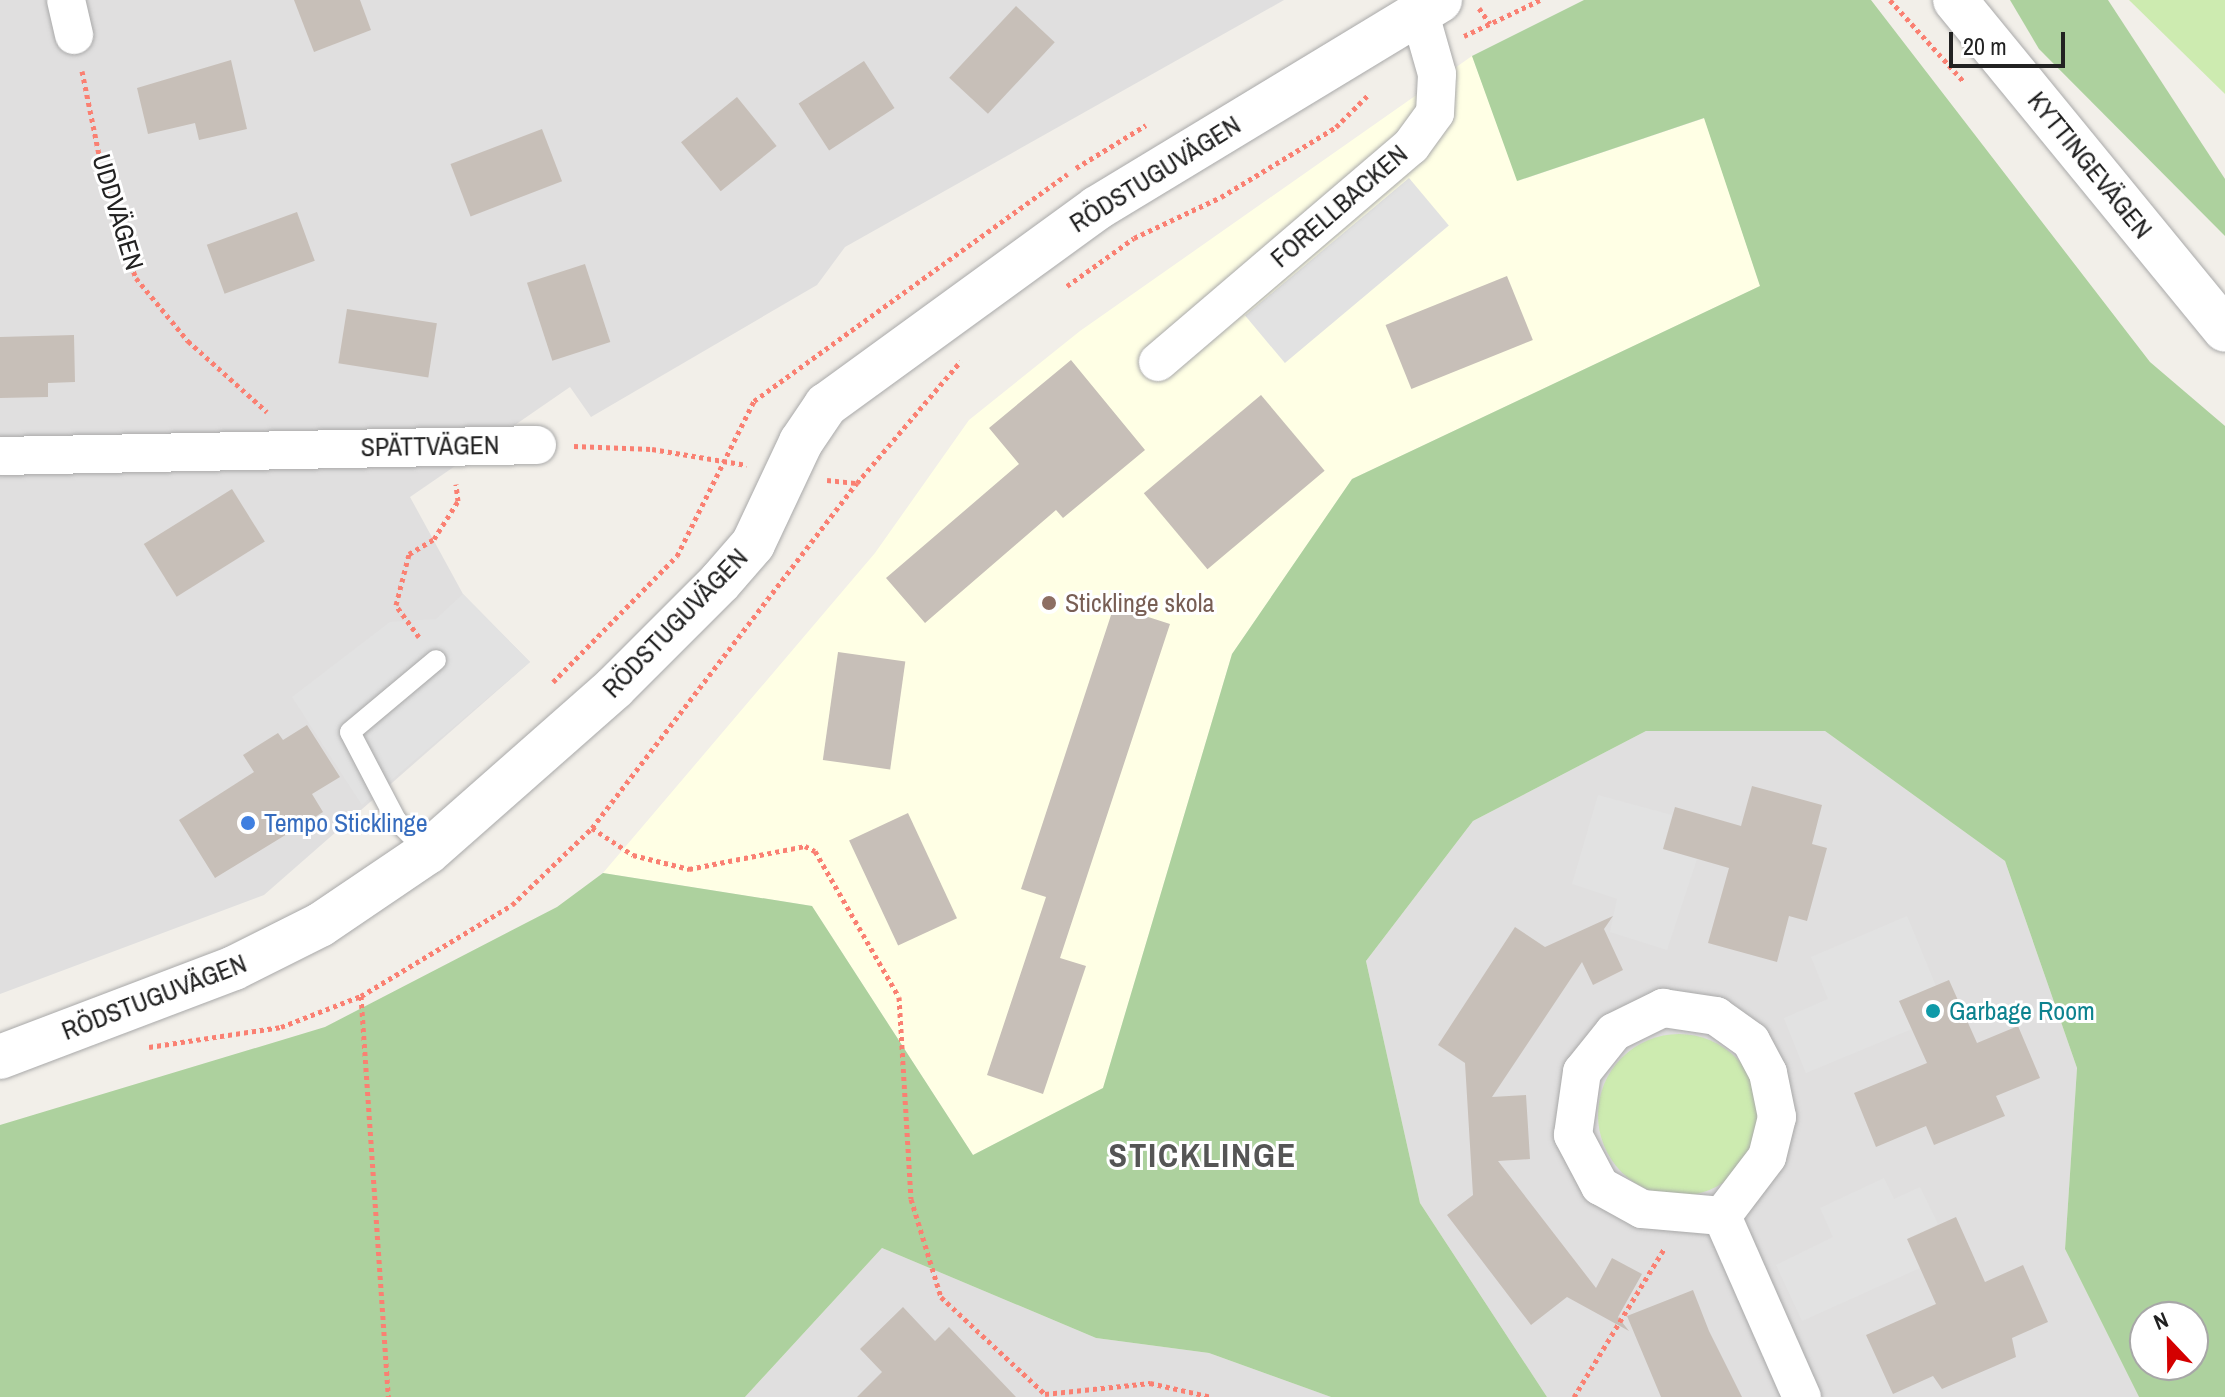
<!DOCTYPE html>
<html>
<head>
<meta charset="utf-8">
<style>
  body { margin:0 }
  #map { position:relative; width:2225px; height:1397px; overflow:hidden; background:#f2efe9; font-family:"Archivo Narrow",sans-serif }
  div>[style] { position:absolute }
  .residential>* { inset:0; background:#e0dfdf }
  .education>* { inset:0; background:#ffffe5 }
  .grass>* { inset:0; background:#cdebb0 }
  .round { border-radius:50% }
  .forest>* { inset:0; background:#add19e }
  .parking>* { inset:0; background:#e2e2e2; transform-origin:0 0 }
  .building>* { inset:0; background:#c7bfb8; transform-origin:0 0 }
  .path>* { height:5px; margin-top:-2.5px; transform-origin:0; background:repeating-linear-gradient(90deg,#fa8072 0 4px,transparent 0 8px) }
  .roads { filter:drop-shadow(0 0 2px #a9a9a9) drop-shadow(0 0 2px #a9a9a9) }
  .service>* { height:20px; margin:-10px; padding:0 10px; transform-origin:10px; border-radius:10px; background:#fff }
  .minor>* { height:38px; margin:-19px; padding:0 19px; transform-origin:19px; border-radius:19px; background:#fff }
  .tertiary>* { height:44px; margin:-22px; padding:0 22px; transform-origin:22px; border-radius:22px; background:#fff }
  .dots>* { width:22px; height:22px; translate:-50% -50%; box-sizing:border-box; border:4px solid #fff; border-radius:50% }
  span { translate:-50% -50%; white-space:nowrap; text-align:center; line-height:1.15; -webkit-text-stroke:6px #fff; paint-order:stroke }
  .street-label { font-size:26px; color:#222 }
  .education-label { font-size:26px; color:#785e54 }
  .left { translate:0 -50%; text-align:left }
  .shop-label { font-size:26px; color:#366cbe }
  .culture-label { font-size:26px; color:#0d838f }
  .district-label { font-size:34px; color:#555; font-weight:700; letter-spacing:2px }
  .north { position:absolute; left:2129px; top:1301px; width:80px; height:80px; box-sizing:border-box; background:#fff; border:2px solid #a7a7a7; border-radius:50%; rotate:338deg; font-size:22px; font-weight:700; line-height:32px; text-align:center; color:#222 }
  .north::after { content:''; display:block; margin:auto; width:28px; height:36px; background:#d40000; clip-path:polygon(50% 0,100% 100%,50% 72%,0 100%) }
  .scale { position:absolute; left:1949px; top:32px; width:116px; height:36px; box-sizing:border-box; border:4px solid #222; border-top:0; padding-left:10px; font-size:24px; line-height:28px; white-space:nowrap; color:#222; -webkit-text-stroke:6px #fff; paint-order:stroke }
</style>
</head>
<body>
<div id="map">
  <div class="residential">
    <i style="clip-path:polygon(0 0,1284px 0,845px 247px,817px 285px,591px 417px,570px 387px,410px 497px,463px 594px,530px 662px,264px 895px,0 994px)"></i>
    <i style="clip-path:polygon(1646px 731px,1825px 731px,2005px 861px,2077px 1068px,2065px 1249px,2139px 1397px,1547px 1397px,1420px 1203px,1366px 961px,1473px 821px)"></i>
    <i style="clip-path:polygon(882px 1248px,1096px 1338px,1209px 1353px,1331px 1397px,745px 1397px)"></i>
  </div>
  <div class="education">
    <i style="clip-path:polygon(1472px 56px,1518px 181px,1705px 118px,1760px 286px,1352px 479px,1232px 654px,1103px 1088px,973px 1155px,812px 906px,603px 873px,875px 553px,969px 420px,1080px 331px)"></i>
  </div>
  <div class="grass">
    <i style="clip-path:polygon(2129px 0,2225px 0,2225px 94px)"></i>
    <i class="round" style="left:1598px;top:1034px;width:162px;height:162px"></i>
  </div>
  <div class="forest">
    <i style="clip-path:polygon(evenodd,1584px 0,1871px 0,2150px 362px,2225px 426px,2225px 1397px,2139px 1397px,2065px 1249px,2077px 1068px,2005px 861px,1825px 731px,1646px 731px,1473px 821px,1366px 961px,1420px 1203px,1547px 1397px,1331px 1397px,1209px 1353px,1096px 1338px,882px 1248px,745px 1397px,0 1397px,0 1125px,325px 1027px,557px 907px,603px 873px,812px 906px,973px 1155px,1103px 1088px,1232px 654px,1352px 479px,1760px 286px,1704px 118px,1517px 181px,1472px 56px,1584px 0,2145px 1317px,2193px 1317px,2193px 1365px,2145px 1365px,2145px 1317px)"></i>
    <i style="clip-path:polygon(2010px 0,2108px 0,2225px 179px,2225px 236px,2039px 49px)"></i>
  </div>
  <div class="parking">
    <i style="left:1409px;top:178px;width:62px;height:214px;rotate:50deg"></i>
    <i style="clip-path:polygon(463px 594px,530px 662px,362px 805px,292px 697px,390px 622px,436px 619px)"></i>
    <i style="clip-path:polygon(1598px 795px,1672px 815px,1663px 849px,1697px 859px,1667px 950px,1610px 932px,1617px 899px,1572px 884px)"></i>
    <i style="clip-path:polygon(1907px 916px,1936px 986px,1899px 1001px,1912px 1029px,1806px 1073px,1784px 1018px,1828px 999px,1811px 957px)"></i>
    <i style="clip-path:polygon(1884px 1178px,1894px 1199px,1920px 1187px,1938px 1224px,1907px 1239px,1920px 1268px,1802px 1321px,1776px 1265px,1833px 1237px,1820px 1208px)"></i>
  </div>
  <div class="building">
    <i style="clip-path:polygon(294px 0,360px 0,371px 30px,314px 52px)"></i>
    <i style="left:1016px;top:6px;width:53px;height:98px;rotate:43deg"></i>
    <i style="clip-path:polygon(231px 60px,247px 129px,199px 140px,195px 123px,148px 134px,137px 88px)"></i>
    <i style="left:864px;top:61px;width:56px;height:78px;rotate:57deg"></i>
    <i style="left:737px;top:97px;width:63px;height:72px;rotate:51deg"></i>
    <i style="left:542px;top:129px;width:56px;height:98px;rotate:69deg"></i>
    <i style="left:297px;top:212px;width:52px;height:96px;rotate:70deg"></i>
    <i style="left:585px;top:264px;width:82px;height:61px;rotate:72deg"></i>
    <i style="left:1507px;top:276px;width:69px;height:131px;rotate:68deg"></i>
    <i style="left:347px;top:309px;width:91px;height:55px;rotate:9deg"></i>
    <i style="clip-path:polygon(74px 335px,75px 382px,48px 383px,48px 397px,0 398px,0 337px)"></i>
    <i style="clip-path:polygon(1071px 360px,1145px 450px,1063px 518px,1056px 510px,925px 623px,886px 578px,1019px 464px,989px 428px)"></i>
    <i style="left:1261px;top:395px;width:99px;height:153px;rotate:50deg"></i>
    <i style="left:232px;top:489px;width:62px;height:104px;rotate:58deg"></i>
    <i style="clip-path:polygon(1114px 606px,1170px 624px,1060px 958px,1086px 966px,1043px 1094px,987px 1075px,1046px 897px,1021px 889px)"></i>
    <i style="left:838px;top:652px;width:68px;height:109px;rotate:8deg"></i>
    <i style="clip-path:polygon(307px 725px,340px 777px,312px 794px,323px 812px,215px 878px,179px 820px,254px 772px,243px 755px,278px 733px,283px 740px)"></i>
    <i style="clip-path:polygon(1752px 786px,1822px 805px,1812px 844px,1827px 848px,1807px 921px,1789px 916px,1777px 962px,1708px 943px,1729px 868px,1663px 849px,1675px 807px,1741px 826px)"></i>
    <i style="left:908px;top:813px;width:116px;height:65px;rotate:65deg"></i>
    <i style="clip-path:polygon(1613px 916px,1604px 929px,1623px 970px,1593px 985px,1582px 962px,1492px 1097px,1526px 1095px,1530px 1159px,1498px 1161px,1596px 1288px,1612px 1258px,1642px 1274px,1618px 1317px,1629px 1331px,1567px 1297px,1531px 1325px,1447px 1215px,1473px 1195px,1465px 1063px,1438px 1045px,1515px 927px,1545px 947px)"></i>
    <i style="clip-path:polygon(1949px 980px,1977px 1043px,2018px 1026px,2040px 1078px,1996px 1096px,2005px 1116px,1934px 1145px,1926px 1126px,1876px 1147px,1854px 1093px,1927px 1063px,1899px 1001px)"></i>
    <i style="clip-path:polygon(1956px 1217px,1985px 1282px,2023px 1265px,2048px 1322px,2012px 1338px,2016px 1357px,1942px 1389px,1933px 1376px,1893px 1394px,1866px 1335px,1936px 1304px,1907px 1239px)"></i>
    <i style="clip-path:polygon(1693px 1290px,1709px 1331px,1742px 1397px,1661px 1397px,1627px 1316px)"></i>
    <i style="clip-path:polygon(903px 1307px,935px 1341px,949px 1327px,1016px 1397px,857px 1397px,882px 1372px,860px 1349px)"></i>
  </div>
  <div class="path">
    <i style="left:1890px;top:0;width:110px;rotate:47.9deg"></i>
    <i style="left:1479px;top:8px;width:19px;rotate:55deg"></i>
    <i style="left:1464px;top:36px;width:84px;rotate:-25.3deg"></i>
    <i style="left:82px;top:71px;width:136px;rotate:78.5deg"></i>
    <i style="left:109px;top:204px;width:79px;rotate:70deg"></i>
    <i style="left:136px;top:278px;width:82px;rotate:50.5deg"></i>
    <i style="left:188px;top:341px;width:106px;rotate:41.9deg"></i>
    <i style="left:1076px;top:168px;width:82px;rotate:-31.6deg"></i>
    <i style="left:1067px;top:286px;width:82px;rotate:-35.6deg"></i>
    <i style="left:1134px;top:238px;width:96px;rotate:-25.2deg"></i>
    <i style="left:1221px;top:197px;width:135px;rotate:-31.3deg"></i>
    <i style="left:1336px;top:127px;width:45px;rotate:-45deg"></i>
    <i style="left:574px;top:446px;width:78px;rotate:2.2deg"></i>
    <i style="left:652px;top:449px;width:96px;rotate:9.6deg"></i>
    <i style="left:827px;top:480px;width:30px;rotate:6deg"></i>
    <i style="left:419px;top:637px;width:39px;rotate:-126deg"></i>
    <i style="left:396px;top:605px;width:53px;rotate:-75.7deg"></i>
    <i style="left:409px;top:554px;width:29px;rotate:-31deg"></i>
    <i style="left:434px;top:539px;width:45px;rotate:-57.7deg"></i>
    <i style="left:458px;top:501px;width:17px;rotate:-97deg"></i>
    <i style="left:553px;top:682px;width:177px;rotate:-45.5deg"></i>
    <i style="left:677px;top:556px;width:173px;rotate:-63.6deg"></i>
    <i style="left:754px;top:401px;width:387px;rotate:-35.9deg"></i>
    <i style="left:592px;top:828px;width:49px;rotate:33.4deg"></i>
    <i style="left:633px;top:855px;width:58px;rotate:14deg"></i>
    <i style="left:689px;top:869px;width:118px;rotate:-11.2deg"></i>
    <i style="left:805px;top:846px;width:11px;rotate:27deg"></i>
    <i style="left:815px;top:851px;width:168px;rotate:60.1deg"></i>
    <i style="left:899px;top:997px;width:202px;rotate:86.6deg"></i>
    <i style="left:911px;top:1199px;width:102px;rotate:73deg"></i>
    <i style="left:941px;top:1297px;width:142px;rotate:43deg"></i>
    <i style="left:1045px;top:1394px;width:106px;rotate:-6deg"></i>
    <i style="left:1150px;top:1383px;width:64px;rotate:12.7deg"></i>
    <i style="left:361px;top:996px;width:402px;rotate:86.1deg"></i>
    <i style="left:149px;top:1047px;width:134px;rotate:-8.6deg"></i>
    <i style="left:281px;top:1027px;width:86px;rotate:-21.2deg"></i>
    <i style="left:361px;top:996px;width:176px;rotate:-31.1deg"></i>
    <i style="left:512px;top:905px;width:111px;rotate:-43.9deg"></i>
    <i style="left:592px;top:828px;width:435px;rotate:-52.5deg"></i>
    <i style="left:857px;top:483px;width:160px;rotate:-49.6deg"></i>
    <i style="left:1574px;top:1397px;width:173px;rotate:-58.7deg"></i>
  </div>
  <div class="roads">
    <div class="service">
      <i style="left:428px;top:852px;width:45px;rotate:-135deg"></i>
      <i style="left:396px;top:820px;width:99px;rotate:-117.6deg"></i>
      <i style="left:350px;top:732px;width:112px;rotate:-39.9deg"></i>
    </div>
    <div class="minor">
      <i style="left:66px;top:0;width:36px;rotate:77deg"></i>
      <i style="left:1158px;top:362px;width:333px;rotate:-40.5deg"></i>
      <i style="left:1411px;top:146px;width:41px;rotate:-54deg"></i>
      <i style="left:1435px;top:113px;width:39px;rotate:-87deg"></i>
      <i style="left:1437px;top:74px;width:66px;rotate:-105.9deg"></i>
      <i style="left:0;top:456px;width:537px;rotate:-1.17deg"></i>
      <i style="left:1663px;top:1008px;width:54px;rotate:8.6deg"></i>
      <i style="left:1716px;top:1016px;width:43px;rotate:35.5deg"></i>
      <i style="left:1751px;top:1041px;width:36px;rotate:62deg"></i>
      <i style="left:1768px;top:1073px;width:45px;rotate:78.4deg"></i>
      <i style="left:1777px;top:1117px;width:41px;rotate:104deg"></i>
      <i style="left:1767px;top:1157px;width:74px;rotate:127.3deg"></i>
      <i style="left:1722px;top:1216px;width:80px;rotate:-175deg"></i>
      <i style="left:1642px;top:1209px;width:48px;rotate:-151.3deg"></i>
      <i style="left:1600px;top:1186px;width:58px;rotate:-117.9deg"></i>
      <i style="left:1573px;top:1135px;width:64px;rotate:-81.9deg"></i>
      <i style="left:1582px;top:1072px;width:51px;rotate:-51.3deg"></i>
      <i style="left:1614px;top:1032px;width:55px;rotate:-26.1deg"></i>
      <i style="left:1722px;top:1216px;width:198px;rotate:66.2deg"></i>
    </div>
    <div class="tertiary">
      <i style="left:1955px;top:0;width:426px;rotate:50.7deg"></i>
      <i style="left:0;top:1057px;width:250px;rotate:-20.8deg"></i>
      <i style="left:234px;top:968px;width:96px;rotate:-26.6deg"></i>
      <i style="left:320px;top:925px;width:130px;rotate:-34.1deg"></i>
      <i style="left:428px;top:852px;width:248px;rotate:-41.4deg"></i>
      <i style="left:614px;top:688px;width:150px;rotate:-45deg"></i>
      <i style="left:720px;top:582px;width:50px;rotate:-49deg"></i>
      <i style="left:753px;top:544px;width:113px;rotate:-64.8deg"></i>
      <i style="left:801px;top:442px;width:45px;rotate:-56deg"></i>
      <i style="left:826px;top:405px;width:335px;rotate:-36deg"></i>
      <i style="left:1097px;top:208px;width:401px;rotate:-31.2deg"></i>
    </div>
  </div>
  <div class="dots">
    <i style="left:1049px;top:603px;background:#8d6e63"></i>
    <i style="left:248px;top:823px;background:#3f7fe0"></i>
    <i style="left:1933px;top:1011px;background:#0f9aa8"></i>
  </div>
  <div class="street-label">
    <span style="left:2090px;top:165px;rotate:51deg">KYTTINGEVÄGEN</span>
    <span style="left:1155px;top:174px;rotate:-32deg">RÖDSTUGUVÄGEN</span>
    <span style="left:1339px;top:206px;rotate:-41deg">FORELLBACKEN</span>
    <span style="left:118px;top:212px;rotate:73deg">UDDVÄGEN</span>
    <span style="left:430px;top:446px;rotate:-1deg">SPÄTTVÄGEN</span>
    <span style="left:675px;top:623px;rotate:-46deg">RÖDSTUGUVÄGEN</span>
    <span style="left:154px;top:997px;rotate:-21deg">RÖDSTUGUVÄGEN</span>
  </div>
  <div class="education-label">
    <span class="left" style="left:1065px;top:603px">Sticklinge skola</span>
  </div>
  <div class="shop-label">
    <span class="left" style="left:264px;top:823px">Tempo Sticklinge</span>
  </div>
  <div class="culture-label">
    <span class="left" style="left:1949px;top:1011px">Garbage Room</span>
  </div>
  <div class="district-label">
    <span style="left:1203px;top:1156px">STICKLINGE</span>
  </div>
  <div class="north">N</div>
  <div class="scale">20 m</div>
</div>
</body>
</html>
